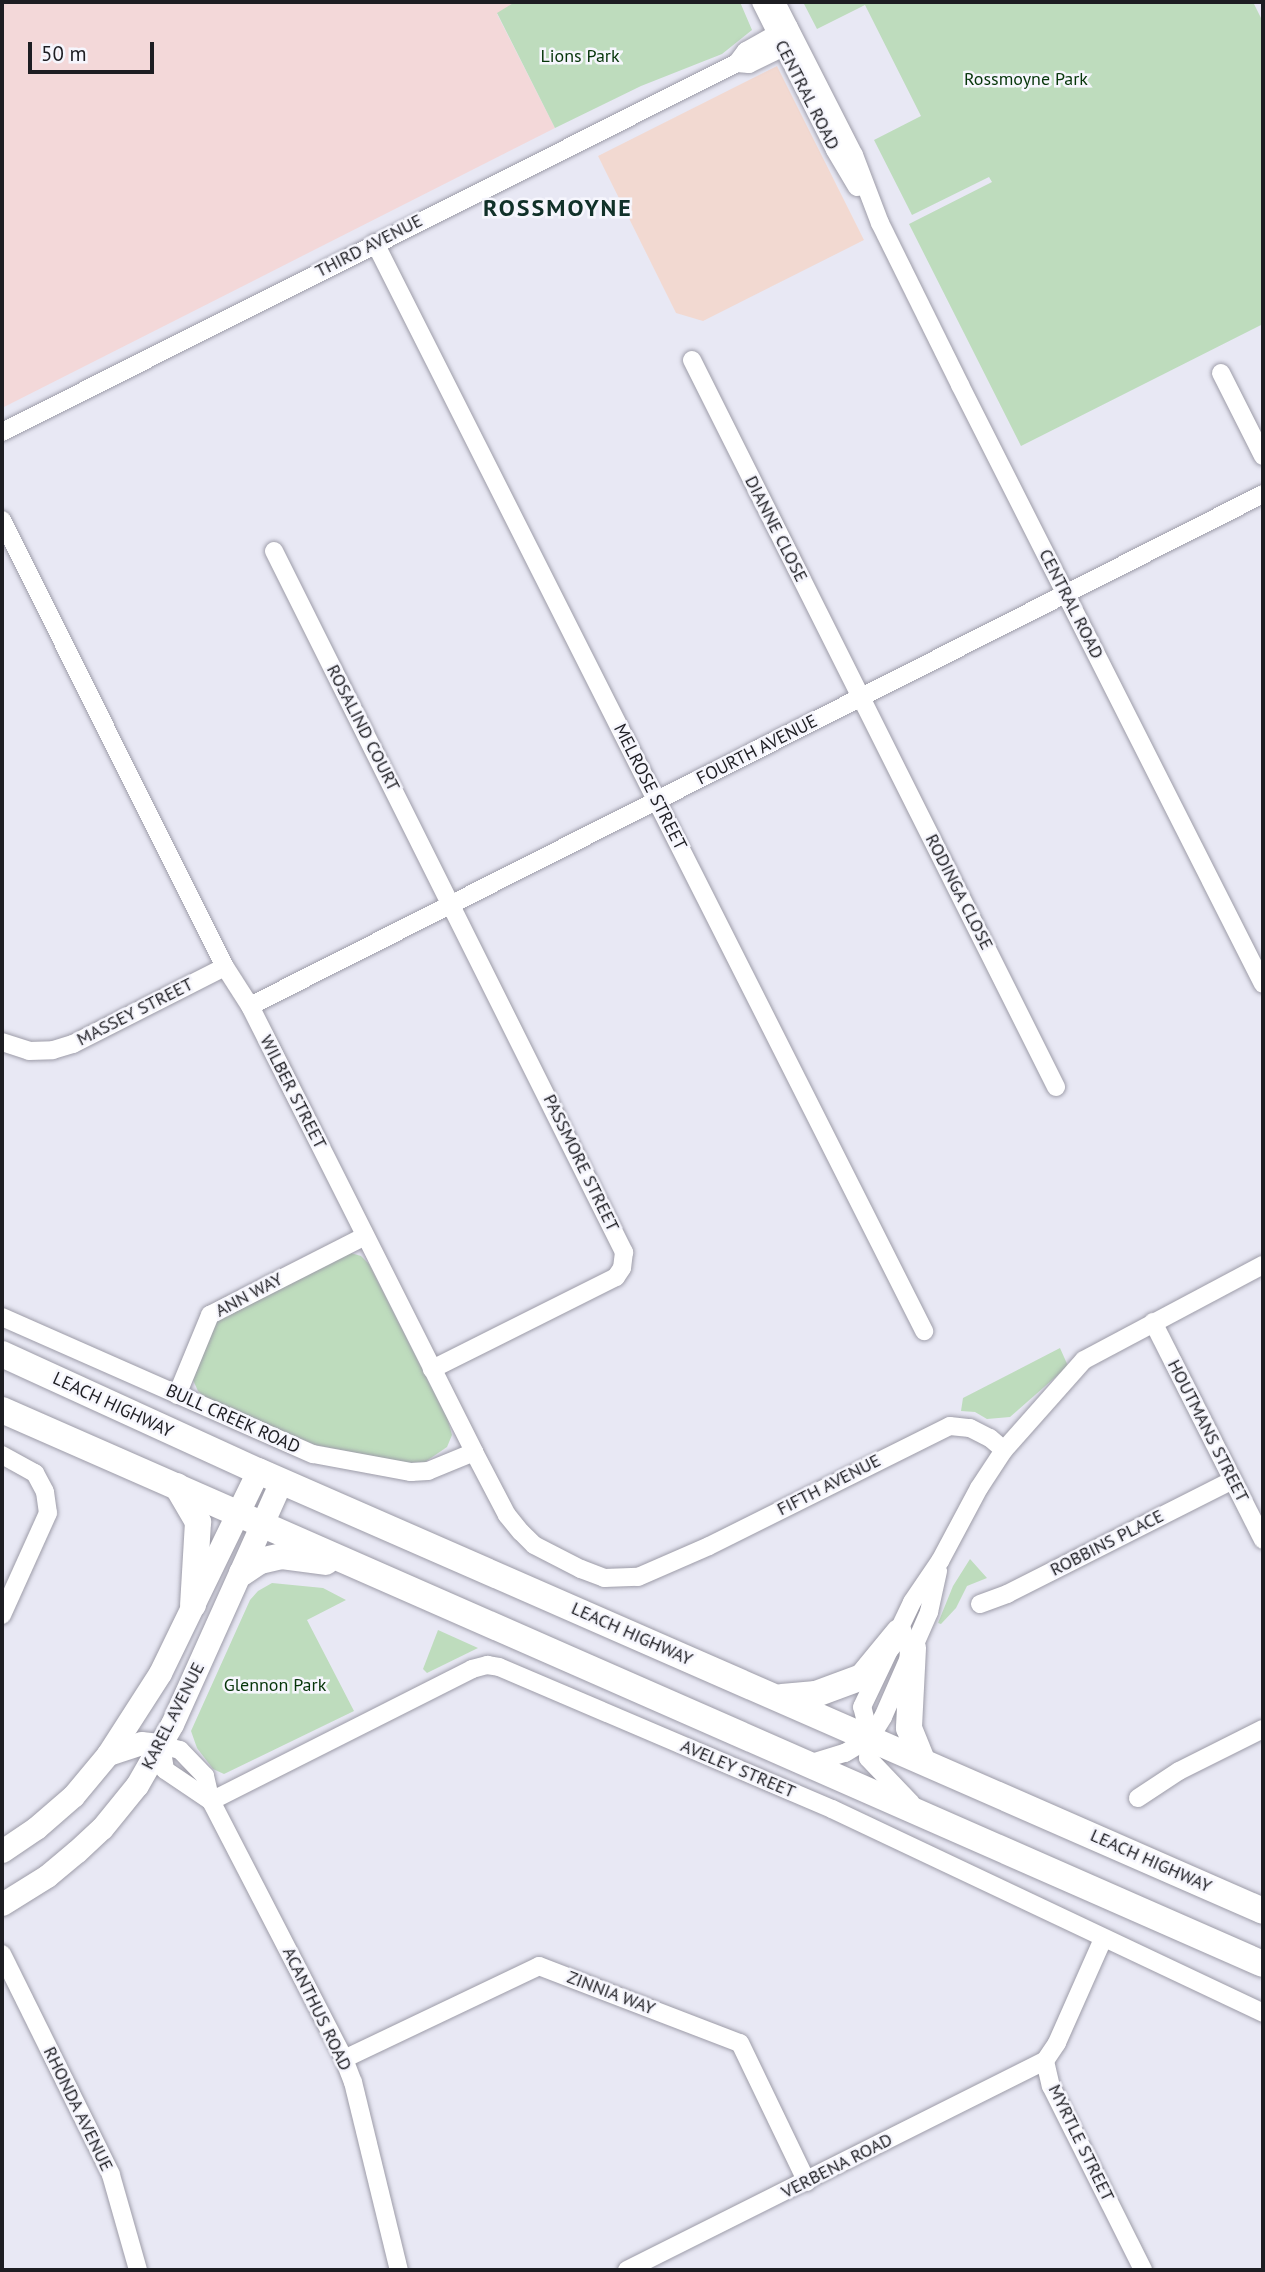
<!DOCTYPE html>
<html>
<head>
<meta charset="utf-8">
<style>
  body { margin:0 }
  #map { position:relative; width:1265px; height:2272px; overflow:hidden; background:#e8e8f4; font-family:"PT Sans",sans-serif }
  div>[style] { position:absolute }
  .commercial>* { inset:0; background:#f2d9d1 }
  .education>* { inset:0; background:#f3d8d9 }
  .green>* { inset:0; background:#bedcbd }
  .roads { filter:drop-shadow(0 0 2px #9d9ca8) drop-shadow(0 0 2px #9d9ca8) }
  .minor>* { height:18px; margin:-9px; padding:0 9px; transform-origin:9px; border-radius:9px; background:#fff }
  .major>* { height:23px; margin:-11.5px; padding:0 11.5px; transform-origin:11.5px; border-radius:11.5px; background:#fff }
  .highway>* { height:26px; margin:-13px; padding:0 13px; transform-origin:13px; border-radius:13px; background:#fff }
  span { translate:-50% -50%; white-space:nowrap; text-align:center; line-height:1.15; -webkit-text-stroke:5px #f6f6fd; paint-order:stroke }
  .park-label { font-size:18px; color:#063509 }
  .street-label { font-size:18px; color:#1d1d22 }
  .district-label { font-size:24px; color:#113129; font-weight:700; letter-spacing:2px }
  .frame { position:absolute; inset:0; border:4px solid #1d1d22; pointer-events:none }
  .scale { position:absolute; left:28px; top:42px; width:126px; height:32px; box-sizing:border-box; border:4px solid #1d1d22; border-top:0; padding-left:9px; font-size:21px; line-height:24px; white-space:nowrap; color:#1d1d22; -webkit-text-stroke:5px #f6f6fd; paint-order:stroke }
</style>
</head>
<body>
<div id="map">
  <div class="commercial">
    <i style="clip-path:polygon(777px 66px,864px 240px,703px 321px,676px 313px,598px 156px)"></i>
  </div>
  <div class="education">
    <i style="clip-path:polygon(2px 2px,515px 2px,497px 14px,555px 128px,2px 408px)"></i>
  </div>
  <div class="green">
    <i style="clip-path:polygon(515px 2px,740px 2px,752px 30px,722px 54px,641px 86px,555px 128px,497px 13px)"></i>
    <i style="clip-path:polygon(803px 2px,1253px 2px,1263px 22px,1263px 324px,1021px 446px,909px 224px,992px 182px,989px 177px,912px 215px,874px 140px,921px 116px,865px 5px,817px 29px)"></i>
    <i style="clip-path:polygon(351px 1253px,361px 1256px,369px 1264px,448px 1420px,452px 1435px,447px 1447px,425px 1462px,408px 1463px,315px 1445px,207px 1399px,198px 1391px,193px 1380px,217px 1319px)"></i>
    <i style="clip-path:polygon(1060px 1348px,1068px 1366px,1010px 1417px,987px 1419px,975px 1412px,961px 1411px,963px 1398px)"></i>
    <i style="clip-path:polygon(970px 1559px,987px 1578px,967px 1586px,956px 1608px,941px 1624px,938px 1623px,953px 1586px)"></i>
    <i style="clip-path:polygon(272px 1583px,323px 1588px,346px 1600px,307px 1620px,354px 1711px,224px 1774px,213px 1769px,197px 1748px,191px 1731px,250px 1600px,258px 1591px)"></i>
    <i style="clip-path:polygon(438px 1630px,478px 1648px,427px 1673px,423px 1669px)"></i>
  </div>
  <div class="roads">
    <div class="minor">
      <i style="left:761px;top:2px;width:165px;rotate:63.4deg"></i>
      <i style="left:835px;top:150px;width:43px;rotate:59.3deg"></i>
      <i style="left:776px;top:2px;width:172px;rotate:63deg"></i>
      <i style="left:854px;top:155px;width:73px;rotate:69.1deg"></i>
      <i style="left:880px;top:223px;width:181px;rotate:63.7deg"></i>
      <i style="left:960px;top:385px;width:671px;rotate:63.17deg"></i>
      <i style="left:737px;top:63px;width:12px;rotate:5deg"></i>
      <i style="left:749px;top:64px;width:48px;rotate:-26deg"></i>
      <i style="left:375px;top:243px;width:1219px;rotate:63.22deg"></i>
      <i style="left:692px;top:360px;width:813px;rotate:63.4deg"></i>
      <i style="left:1221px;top:373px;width:93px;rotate:63.2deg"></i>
      <i style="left:2px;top:432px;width:822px;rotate:-26.66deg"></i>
      <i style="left:737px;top:63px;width:15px;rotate:-53deg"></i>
      <i style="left:746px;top:51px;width:49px;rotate:-29.2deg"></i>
      <i style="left:2px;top:520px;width:500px;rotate:63.5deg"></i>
      <i style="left:225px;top:967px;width:46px;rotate:57.3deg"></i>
      <i style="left:250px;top:1006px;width:499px;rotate:63.3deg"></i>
      <i style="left:474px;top:1452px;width:71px;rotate:62.4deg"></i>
      <i style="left:507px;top:1515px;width:22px;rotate:51deg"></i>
      <i style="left:521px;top:1532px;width:18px;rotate:45deg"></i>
      <i style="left:534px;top:1545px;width:53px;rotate:27.1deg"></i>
      <i style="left:581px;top:1569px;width:25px;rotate:21deg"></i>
      <i style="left:604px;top:1578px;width:34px;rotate:-2deg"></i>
      <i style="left:638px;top:1577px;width:77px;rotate:-23.6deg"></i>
      <i style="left:709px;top:1546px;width:269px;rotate:-26.5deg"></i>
      <i style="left:950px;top:1426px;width:20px;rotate:6deg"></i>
      <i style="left:970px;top:1428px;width:22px;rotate:27deg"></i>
      <i style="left:990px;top:1438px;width:18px;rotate:41deg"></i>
      <i style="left:274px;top:551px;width:784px;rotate:63.47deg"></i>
      <i style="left:624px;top:1252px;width:16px;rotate:97deg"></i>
      <i style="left:622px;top:1268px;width:11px;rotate:124deg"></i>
      <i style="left:616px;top:1277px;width:206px;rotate:153.4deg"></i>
      <i style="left:250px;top:1006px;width:1135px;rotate:-26.81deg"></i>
      <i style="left:2px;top:1042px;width:28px;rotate:18deg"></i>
      <i style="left:29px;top:1051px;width:24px;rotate:-2deg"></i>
      <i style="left:53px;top:1050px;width:21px;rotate:-17deg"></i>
      <i style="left:73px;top:1044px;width:170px;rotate:-26.9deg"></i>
      <i style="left:2px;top:1317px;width:340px;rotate:23.8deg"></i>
      <i style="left:313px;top:1454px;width:100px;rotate:10.4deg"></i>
      <i style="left:411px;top:1472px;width:17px;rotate:-3deg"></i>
      <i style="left:428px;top:1471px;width:50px;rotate:-22.4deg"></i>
      <i style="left:1153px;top:1322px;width:244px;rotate:63.2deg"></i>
      <i style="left:177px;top:1395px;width:87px;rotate:-67.6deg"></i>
      <i style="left:210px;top:1315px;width:174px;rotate:-27deg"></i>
      <i style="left:2px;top:1455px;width:38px;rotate:29deg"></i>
      <i style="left:35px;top:1473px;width:21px;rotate:62deg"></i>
      <i style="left:45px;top:1492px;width:21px;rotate:82deg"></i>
      <i style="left:48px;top:1513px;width:112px;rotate:114.3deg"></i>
      <i style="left:980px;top:1604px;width:29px;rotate:-20deg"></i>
      <i style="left:1007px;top:1594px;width:253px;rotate:-26.8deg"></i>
      <i style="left:808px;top:1764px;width:39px;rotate:-17deg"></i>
      <i style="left:845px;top:1753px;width:29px;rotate:-31deg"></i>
      <i style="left:870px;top:1738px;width:25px;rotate:-58deg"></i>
      <i style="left:883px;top:1717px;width:115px;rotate:-66.3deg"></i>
      <i style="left:929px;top:1612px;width:42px;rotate:-77.6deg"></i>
      <i style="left:1138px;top:1798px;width:49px;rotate:-33.4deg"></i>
      <i style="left:1179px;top:1771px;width:94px;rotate:-26.6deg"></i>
      <i style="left:211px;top:1801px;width:292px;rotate:-26.8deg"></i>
      <i style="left:472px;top:1669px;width:16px;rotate:-15deg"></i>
      <i style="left:487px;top:1665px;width:12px;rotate:9deg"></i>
      <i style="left:499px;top:1667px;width:362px;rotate:23.1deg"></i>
      <i style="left:832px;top:1809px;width:477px;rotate:25.3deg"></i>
      <i style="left:211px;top:1801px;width:55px;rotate:-146deg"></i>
      <i style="left:165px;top:1770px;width:25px;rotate:-99deg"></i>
      <i style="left:161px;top:1745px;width:20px;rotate:15deg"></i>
      <i style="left:180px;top:1750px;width:36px;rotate:46deg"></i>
      <i style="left:205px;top:1776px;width:26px;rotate:77deg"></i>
      <i style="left:211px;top:1801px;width:290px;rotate:62.7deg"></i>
      <i style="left:344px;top:2059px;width:25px;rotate:69deg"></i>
      <i style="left:353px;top:2082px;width:194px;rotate:76.3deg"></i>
      <i style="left:911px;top:1803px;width:62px;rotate:-133.7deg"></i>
      <i style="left:868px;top:1758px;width:20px;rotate:-84deg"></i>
      <i style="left:870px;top:1738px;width:32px;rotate:-104deg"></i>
      <i style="left:862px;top:1707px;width:116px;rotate:-64.5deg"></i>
      <i style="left:912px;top:1602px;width:50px;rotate:-55.7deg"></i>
      <i style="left:940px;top:1561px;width:83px;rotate:-61.9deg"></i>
      <i style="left:979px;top:1488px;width:45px;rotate:-56.7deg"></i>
      <i style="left:1004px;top:1450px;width:120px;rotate:-48.4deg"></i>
      <i style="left:1084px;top:1360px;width:203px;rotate:-28deg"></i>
      <i style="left:1103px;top:1939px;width:114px;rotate:113.9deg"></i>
      <i style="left:1057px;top:2043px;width:22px;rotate:124deg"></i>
      <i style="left:1045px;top:2061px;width:26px;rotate:77deg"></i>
      <i style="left:1051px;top:2086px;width:206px;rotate:63.4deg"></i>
      <i style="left:2px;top:1954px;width:246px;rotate:63.7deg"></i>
      <i style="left:111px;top:2175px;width:99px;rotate:74.1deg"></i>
      <i style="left:344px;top:2059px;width:216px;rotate:-25.5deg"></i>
      <i style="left:539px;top:1966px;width:215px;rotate:21deg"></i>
      <i style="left:740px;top:2043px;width:154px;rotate:64.3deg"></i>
      <i style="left:627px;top:2270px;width:467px;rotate:-26.6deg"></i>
    </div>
    <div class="major">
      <i style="left:108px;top:1754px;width:35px;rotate:-18deg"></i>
      <i style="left:141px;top:1743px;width:20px;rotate:6deg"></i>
      <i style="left:2px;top:1851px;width:41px;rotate:-34.1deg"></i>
      <i style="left:36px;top:1828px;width:49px;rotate:-40.9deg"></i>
      <i style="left:73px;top:1796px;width:55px;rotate:-50.2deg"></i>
      <i style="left:108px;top:1754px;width:96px;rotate:-57.3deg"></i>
      <i style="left:160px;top:1673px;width:225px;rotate:-64.1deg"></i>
      <i style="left:2px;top:1904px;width:53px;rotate:-31.9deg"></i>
      <i style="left:47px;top:1876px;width:38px;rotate:-40deg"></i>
      <i style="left:76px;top:1852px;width:35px;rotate:-43deg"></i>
      <i style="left:102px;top:1828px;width:55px;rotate:-50.9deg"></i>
      <i style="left:137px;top:1785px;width:70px;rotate:-60.2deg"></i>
      <i style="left:172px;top:1724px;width:266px;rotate:-65.8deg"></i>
    </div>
    <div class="highway">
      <i style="left:2px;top:1354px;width:281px;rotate:24.6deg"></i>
      <i style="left:258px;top:1471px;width:1097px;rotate:23.64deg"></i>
      <i style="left:2px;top:1410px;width:1377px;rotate:23.72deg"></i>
      <i style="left:177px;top:1486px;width:42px;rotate:59.7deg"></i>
      <i style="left:198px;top:1522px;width:83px;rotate:93.4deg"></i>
      <i style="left:242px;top:1573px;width:22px;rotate:-34deg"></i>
      <i style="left:260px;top:1561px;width:23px;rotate:-13deg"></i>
      <i style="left:282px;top:1556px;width:44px;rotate:7.8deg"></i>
      <i style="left:913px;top:1648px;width:80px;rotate:92.9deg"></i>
      <i style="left:909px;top:1728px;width:35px;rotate:68deg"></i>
      <i style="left:782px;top:1697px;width:34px;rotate:-5deg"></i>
      <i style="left:816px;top:1694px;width:49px;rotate:-20.3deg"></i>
      <i style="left:862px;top:1677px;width:58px;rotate:-50.6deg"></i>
    </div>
  </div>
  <div class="park-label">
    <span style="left:580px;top:56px">Lions Park</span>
    <span style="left:1026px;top:79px">Rossmoyne Park</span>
    <span style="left:275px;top:1685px">Glennon Park</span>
  </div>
  <div class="street-label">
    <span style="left:807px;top:95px;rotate:63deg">CENTRAL ROAD</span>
    <span style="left:369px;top:246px;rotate:-27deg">THIRD AVENUE</span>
    <span style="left:776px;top:529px;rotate:63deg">DIANNE CLOSE</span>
    <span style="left:1071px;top:604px;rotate:63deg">CENTRAL ROAD</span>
    <span style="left:363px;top:728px;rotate:63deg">ROSALIND COURT</span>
    <span style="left:757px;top:750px;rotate:-27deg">FOURTH AVENUE</span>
    <span style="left:650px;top:787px;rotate:63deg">MELROSE STREET</span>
    <span style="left:959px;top:892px;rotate:63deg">RODINGA CLOSE</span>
    <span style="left:135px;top:1012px;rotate:-27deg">MASSEY STREET</span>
    <span style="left:293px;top:1092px;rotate:63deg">WILBER STREET</span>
    <span style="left:581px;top:1163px;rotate:64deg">PASSMORE STREET</span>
    <span style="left:249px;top:1295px;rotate:-28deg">ANN WAY</span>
    <span style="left:113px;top:1405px;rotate:25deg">LEACH HIGHWAY</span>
    <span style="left:233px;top:1419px;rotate:24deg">BULL CREEK ROAD</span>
    <span style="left:1208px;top:1431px;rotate:63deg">HOUTMANS STREET</span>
    <span style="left:829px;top:1485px;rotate:-27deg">FIFTH AVENUE</span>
    <span style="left:1107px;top:1543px;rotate:-27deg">ROBBINS PLACE</span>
    <span style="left:632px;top:1634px;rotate:24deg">LEACH HIGHWAY</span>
    <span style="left:173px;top:1716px;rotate:-63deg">KAREL AVENUE</span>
    <span style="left:738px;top:1769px;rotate:23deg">AVELEY STREET</span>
    <span style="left:1151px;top:1861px;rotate:24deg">LEACH HIGHWAY</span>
    <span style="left:611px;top:1993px;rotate:21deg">ZINNIA WAY</span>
    <span style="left:317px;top:2009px;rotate:64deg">ACANTHUS ROAD</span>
    <span style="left:78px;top:2109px;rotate:64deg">RHONDA AVENUE</span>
    <span style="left:1081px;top:2143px;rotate:64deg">MYRTLE STREET</span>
    <span style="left:837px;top:2166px;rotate:-27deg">VERBENA ROAD</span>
  </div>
  <div class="district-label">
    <span style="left:558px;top:208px">ROSSMOYNE</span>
  </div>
  <div class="frame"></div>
  <div class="scale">50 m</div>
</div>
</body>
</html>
